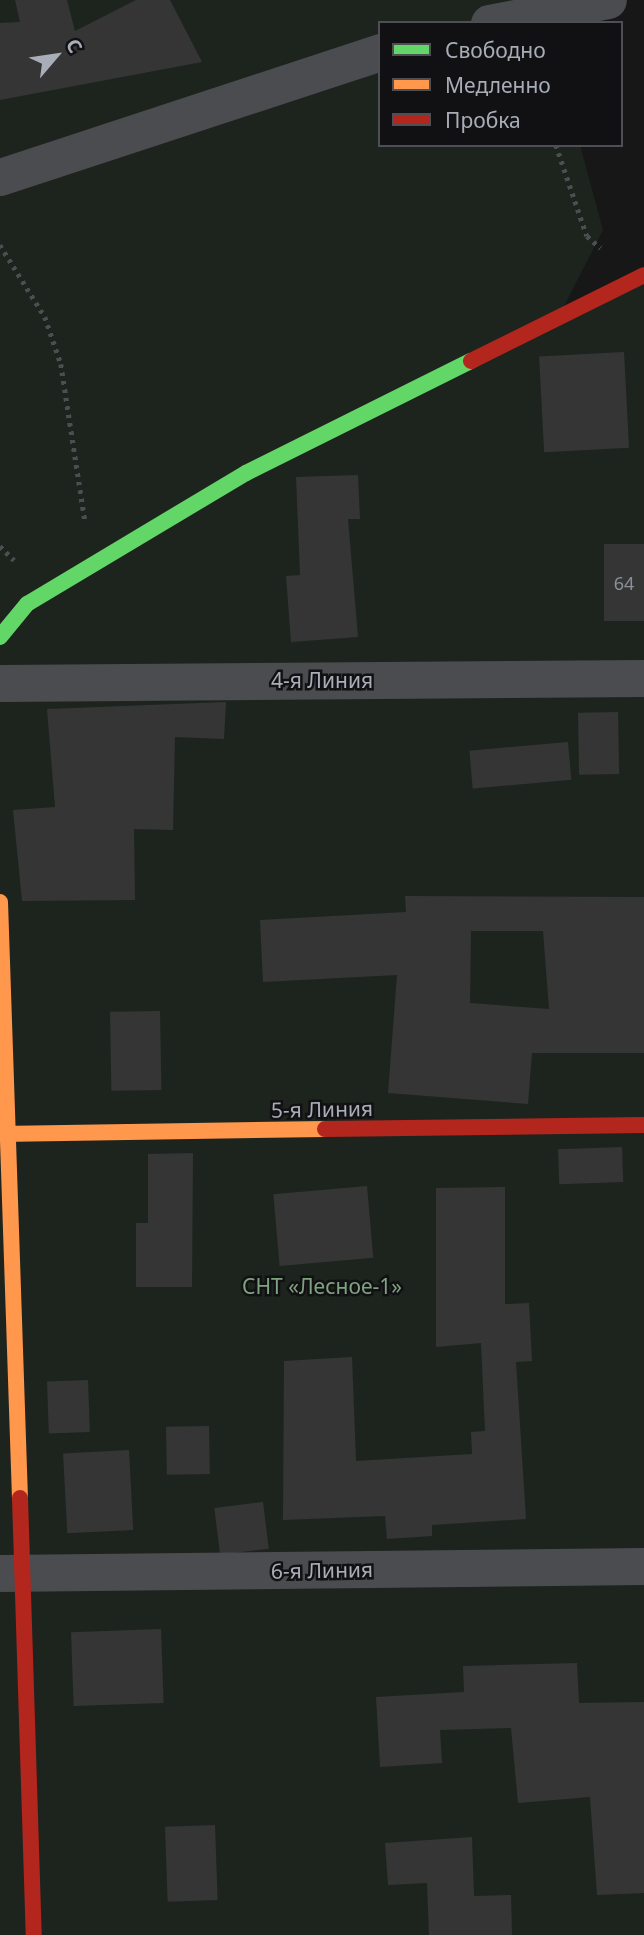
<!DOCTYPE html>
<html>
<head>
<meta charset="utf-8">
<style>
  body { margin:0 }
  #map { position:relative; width:644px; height:1935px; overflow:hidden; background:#171717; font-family:"Noto Sans",sans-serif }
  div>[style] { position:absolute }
  .green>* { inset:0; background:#1d241e }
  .building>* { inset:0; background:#353536; transform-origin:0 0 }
  .path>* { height:4.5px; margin-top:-2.25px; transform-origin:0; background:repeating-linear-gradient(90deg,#4d4e52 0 3.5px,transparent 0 8.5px) }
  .street>* { height:37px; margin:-18.5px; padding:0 18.5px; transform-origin:18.5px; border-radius:18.5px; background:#4b4c50 }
  .fast>* { height:16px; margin:-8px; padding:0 8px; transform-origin:8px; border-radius:8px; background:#63d668 }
  .slow>* { height:16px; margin:-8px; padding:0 8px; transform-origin:8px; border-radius:8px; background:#ff974d }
  .jam>* { height:16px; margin:-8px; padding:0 8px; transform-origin:8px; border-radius:8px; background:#b3261e }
  span { translate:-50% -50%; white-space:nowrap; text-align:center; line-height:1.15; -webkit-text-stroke:5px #111113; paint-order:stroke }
  .number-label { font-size:18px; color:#8b8f98 }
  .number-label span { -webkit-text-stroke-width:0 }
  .street-label { font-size:21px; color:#a8adb8 }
  .park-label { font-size:21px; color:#7fa381 }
  .legend { position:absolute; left:378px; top:21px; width:245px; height:126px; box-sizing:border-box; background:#111113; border:2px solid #4d4f55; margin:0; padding:9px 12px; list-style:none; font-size:21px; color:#a8adb8 }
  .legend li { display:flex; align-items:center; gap:14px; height:35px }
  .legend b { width:35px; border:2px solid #4d4f55 }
  .north { position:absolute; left:21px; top:21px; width:70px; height:70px; -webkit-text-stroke:5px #111113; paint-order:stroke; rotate:61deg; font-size:19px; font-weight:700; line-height:28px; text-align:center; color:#a8adb8 }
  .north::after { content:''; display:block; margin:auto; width:24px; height:32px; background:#a8adb8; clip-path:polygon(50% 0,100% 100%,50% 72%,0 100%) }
</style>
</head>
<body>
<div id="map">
  <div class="green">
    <i style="clip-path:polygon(0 0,608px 0,551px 23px,380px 23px,380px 145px,580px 145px,603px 230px,558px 318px,644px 275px,644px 1935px,0 1935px)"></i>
  </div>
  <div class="building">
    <i style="clip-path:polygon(15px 0,67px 0,75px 31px,136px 0,170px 0,202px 62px,0 100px,0 23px,20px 22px)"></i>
    <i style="left:624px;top:352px;width:96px;height:85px;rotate:87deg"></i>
    <i style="clip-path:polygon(358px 475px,360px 519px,348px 519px,358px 637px,291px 642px,286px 576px,300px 575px,296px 477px)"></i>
    <i style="left:604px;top:544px;width:40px;height:77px"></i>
    <i style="clip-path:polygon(226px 702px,224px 739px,175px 737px,173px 830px,134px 829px,135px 900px,22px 901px,13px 810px,55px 807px,47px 709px)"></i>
    <i style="left:618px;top:712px;width:62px;height:40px;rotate:89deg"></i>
    <i style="left:568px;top:742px;width:38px;height:99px;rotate:85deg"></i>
    <i style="clip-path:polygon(evenodd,405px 896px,644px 897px,644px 1053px,532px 1053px,528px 1104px,388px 1093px,397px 975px,263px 982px,260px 920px,406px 912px,405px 896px,471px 931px,543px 931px,549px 1009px,470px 1003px,471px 931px)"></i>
    <i style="left:160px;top:1011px;width:79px;height:50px;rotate:89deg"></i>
    <i style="left:622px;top:1147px;width:35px;height:64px;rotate:88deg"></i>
    <i style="clip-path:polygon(193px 1153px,192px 1287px,136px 1287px,136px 1223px,148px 1223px,148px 1154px)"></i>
    <i style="left:367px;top:1186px;width:72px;height:94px;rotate:85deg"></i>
    <i style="clip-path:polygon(505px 1187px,505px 1304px,529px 1303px,532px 1361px,516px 1362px,526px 1519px,432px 1525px,432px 1536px,387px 1539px,385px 1516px,283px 1520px,284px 1361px,352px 1357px,356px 1461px,472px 1454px,471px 1432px,485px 1431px,481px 1343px,436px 1347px,436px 1188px)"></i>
    <i style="left:88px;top:1380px;width:52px;height:41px;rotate:88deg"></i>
    <i style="left:209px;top:1426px;width:48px;height:43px;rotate:89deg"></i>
    <i style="left:129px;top:1450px;width:80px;height:66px;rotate:87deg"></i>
    <i style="left:263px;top:1502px;width:47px;height:49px;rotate:83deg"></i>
    <i style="left:161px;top:1629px;width:74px;height:90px;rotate:88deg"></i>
    <i style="clip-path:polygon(577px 1663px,579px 1703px,644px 1702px,644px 1893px,597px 1895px,590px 1797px,518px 1803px,511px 1728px,440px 1730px,442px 1763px,380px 1767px,376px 1697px,464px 1692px,463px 1666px)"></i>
    <i style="left:215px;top:1825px;width:75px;height:50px;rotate:88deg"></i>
    <i style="clip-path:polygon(472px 1837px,474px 1896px,511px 1895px,512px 1935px,429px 1935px,427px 1883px,388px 1885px,385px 1843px)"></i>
  </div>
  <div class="path">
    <i style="left:556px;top:145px;width:96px;rotate:71.2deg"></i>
    <i style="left:587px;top:236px;width:18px;rotate:41deg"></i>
    <i style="left:0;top:245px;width:85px;rotate:58deg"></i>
    <i style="left:45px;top:317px;width:50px;rotate:71.2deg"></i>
    <i style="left:61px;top:364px;width:158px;rotate:81.3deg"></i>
    <i style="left:0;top:546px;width:20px;rotate:45deg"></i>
  </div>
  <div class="street">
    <i style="left:489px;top:23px;width:121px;rotate:-10.9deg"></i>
    <i style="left:0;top:177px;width:400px;rotate:-18.2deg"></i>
    <i style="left:0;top:683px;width:644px;rotate:-0.44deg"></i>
    <i style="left:0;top:1573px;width:644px;rotate:-0.62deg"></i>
  </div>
  <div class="fast">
    <i style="left:0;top:637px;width:43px;rotate:-50.7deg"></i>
    <i style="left:27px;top:604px;width:255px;rotate:-30.9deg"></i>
    <i style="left:246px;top:473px;width:251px;rotate:-26.5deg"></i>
  </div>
  <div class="slow">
    <i style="left:0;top:902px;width:596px;rotate:88.08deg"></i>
    <i style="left:0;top:1134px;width:325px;rotate:-0.9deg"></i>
  </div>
  <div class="jam">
    <i style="left:471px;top:361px;width:193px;rotate:-26.4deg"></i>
    <i style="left:325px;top:1129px;width:319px;rotate:-0.7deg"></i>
    <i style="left:20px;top:1498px;width:437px;rotate:88.2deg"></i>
  </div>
  <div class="number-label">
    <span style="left:624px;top:583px">64</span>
  </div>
  <div class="street-label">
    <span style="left:322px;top:680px">4-я Линия</span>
    <span style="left:322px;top:1109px;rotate:-1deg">5-я Линия</span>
    <span style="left:322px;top:1570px;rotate:-1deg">6-я Линия</span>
  </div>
  <div class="park-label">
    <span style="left:322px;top:1286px">СНТ «Лесное-1»</span>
  </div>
  <ul class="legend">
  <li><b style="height:9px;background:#63d668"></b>Свободно</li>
  <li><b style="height:9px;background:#ff974d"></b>Медленно</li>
  <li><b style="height:9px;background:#b3261e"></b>Пробка</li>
  </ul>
  <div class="north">С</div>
</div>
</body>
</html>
